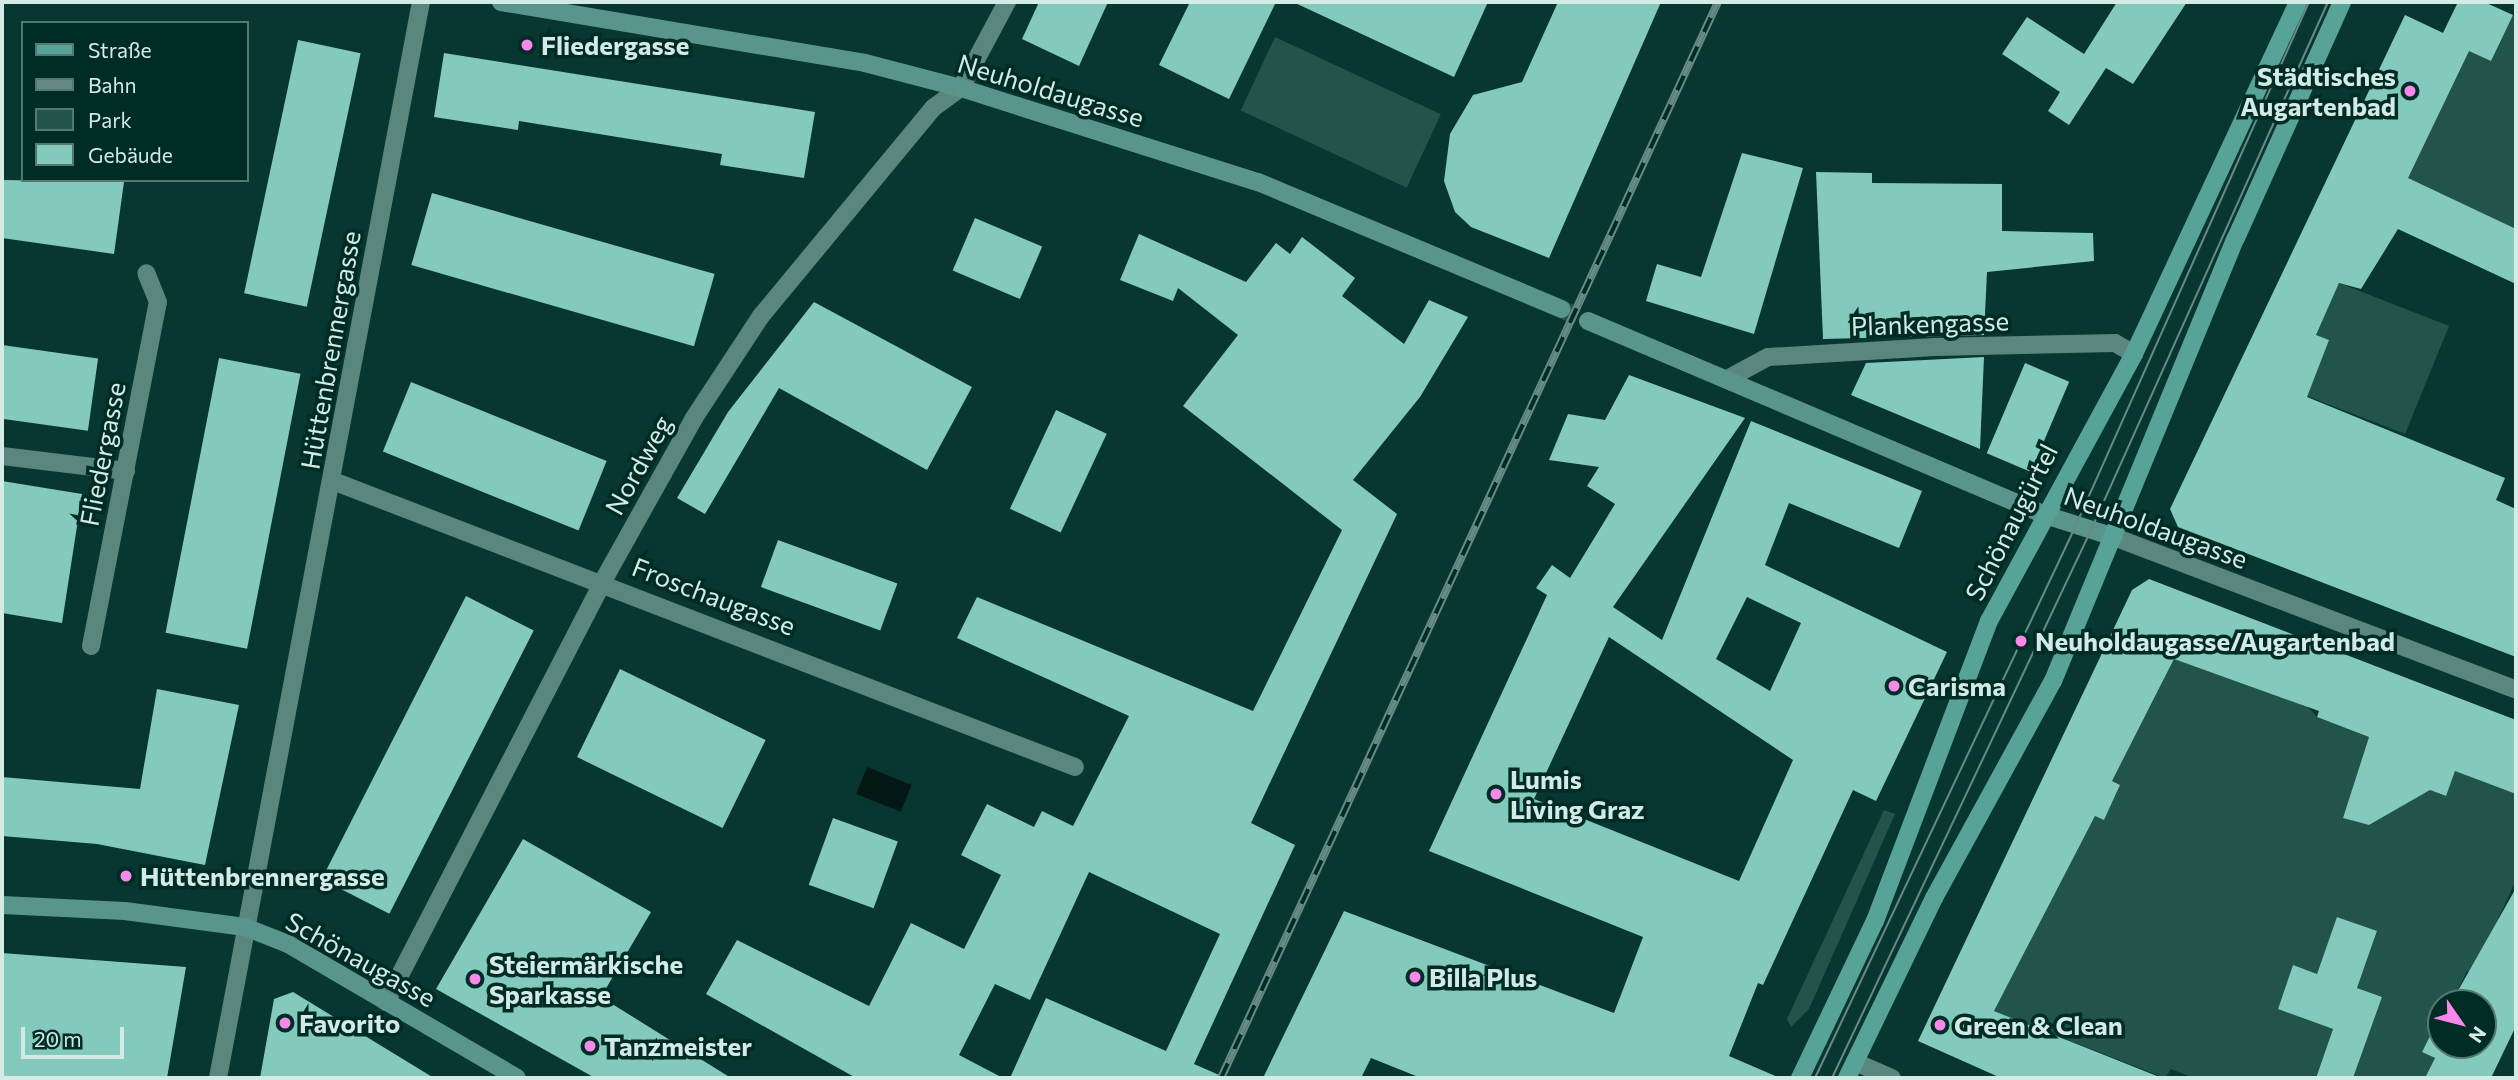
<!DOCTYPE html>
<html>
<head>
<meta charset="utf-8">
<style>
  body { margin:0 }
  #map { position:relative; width:2518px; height:1080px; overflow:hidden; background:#083630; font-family:Commissioner,sans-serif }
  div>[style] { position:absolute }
  .green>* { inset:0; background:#23544c; transform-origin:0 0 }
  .water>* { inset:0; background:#031815; transform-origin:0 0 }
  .building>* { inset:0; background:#83c9bc; transform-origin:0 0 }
  .secondary-tunnel>* { height:18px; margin-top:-9px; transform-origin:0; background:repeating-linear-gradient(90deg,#26514b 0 18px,transparent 0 27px) }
  .street>* { height:18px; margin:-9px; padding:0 9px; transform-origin:9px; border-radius:9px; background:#5b867e }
  .secondary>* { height:18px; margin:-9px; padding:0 9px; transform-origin:9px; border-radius:9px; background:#59958a }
  .primary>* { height:18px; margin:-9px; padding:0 9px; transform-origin:9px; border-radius:9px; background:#57a397 }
  .tram>* { height:2px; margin:-1px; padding:0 1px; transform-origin:1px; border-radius:1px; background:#678a85 }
  .rail>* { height:8px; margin-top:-4px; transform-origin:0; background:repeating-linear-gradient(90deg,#002c26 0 16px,#678a85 0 32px); box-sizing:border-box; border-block:2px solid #678a85 }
  .dots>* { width:19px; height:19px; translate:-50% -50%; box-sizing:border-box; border:4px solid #002c26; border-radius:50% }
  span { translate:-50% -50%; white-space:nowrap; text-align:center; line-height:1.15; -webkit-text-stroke:7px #002c26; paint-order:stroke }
  .poi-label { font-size:26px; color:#d3eae5; font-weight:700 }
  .left { translate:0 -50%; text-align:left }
  .right { translate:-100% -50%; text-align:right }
  .street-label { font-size:26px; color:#d3eae5 }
  .frame { position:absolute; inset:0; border:4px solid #d3eae5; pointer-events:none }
  .legend { position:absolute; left:21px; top:21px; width:228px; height:161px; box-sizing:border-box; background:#002c26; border:2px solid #547872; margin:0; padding:9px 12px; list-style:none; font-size:21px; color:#d3eae5 }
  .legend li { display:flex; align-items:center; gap:14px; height:35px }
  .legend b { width:35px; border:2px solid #547872 }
  .north { position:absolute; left:2427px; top:989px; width:70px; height:70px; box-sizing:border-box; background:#002c26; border:2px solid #547872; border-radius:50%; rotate:125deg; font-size:19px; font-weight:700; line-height:28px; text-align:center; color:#d3eae5 }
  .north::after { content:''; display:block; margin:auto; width:24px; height:32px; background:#f888ea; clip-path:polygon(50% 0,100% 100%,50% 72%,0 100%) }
  .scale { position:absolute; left:21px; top:1027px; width:103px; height:32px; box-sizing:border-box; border:4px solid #d3eae5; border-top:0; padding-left:9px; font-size:21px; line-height:24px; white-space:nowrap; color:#d3eae5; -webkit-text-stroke:5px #002c26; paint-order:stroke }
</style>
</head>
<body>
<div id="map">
  <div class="green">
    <i style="clip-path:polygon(2458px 2px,2484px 2px,2516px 17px,2516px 284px,2323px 194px,2405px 15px,2443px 33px)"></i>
    <i style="left:1275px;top:37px;width:183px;height:81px;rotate:25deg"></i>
    <i style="clip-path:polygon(2339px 283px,2449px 326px,2405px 434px,2307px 396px,2328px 340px,2316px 335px)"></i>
    <i style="clip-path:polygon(2174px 659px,2307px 706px,2317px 717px,2369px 737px,2343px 818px,2369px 825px,2430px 790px,2445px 796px,2457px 765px,2468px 776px,2508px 791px,2516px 787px,2516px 880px,2473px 973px,2467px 971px,2455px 996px,2459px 1003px,2441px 1003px,2441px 1027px,2435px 1025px,2422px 1052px,2435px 1058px,2425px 1078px,2353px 1078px,2382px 997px,2357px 988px,2377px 932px,2338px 917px,2317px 974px,2293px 966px,2278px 1009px,2333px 1029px,2316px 1078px,2193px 1078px,2171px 1069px,2165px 1078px,1994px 1011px,2095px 816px,2104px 820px,2120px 785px,2112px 781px)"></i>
    <i style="clip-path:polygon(1884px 810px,1895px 814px,1809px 1009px,1791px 1027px,1787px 1019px)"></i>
  </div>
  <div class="water">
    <i style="left:867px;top:767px;width:48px;height:29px;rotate:22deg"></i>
  </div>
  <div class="building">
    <i style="clip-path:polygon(1039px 2px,1108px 2px,1079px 66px,1022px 39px)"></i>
    <i style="clip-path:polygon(1190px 2px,1276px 2px,1229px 99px,1159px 65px)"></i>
    <i style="clip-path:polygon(1293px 2px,1488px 2px,1454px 77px)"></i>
    <i style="clip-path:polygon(1558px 2px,1661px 2px,1549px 258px,1471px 227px,1455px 212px,1444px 181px,1450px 134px,1473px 95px,1522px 82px)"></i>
    <i style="clip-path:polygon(2117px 2px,2187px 2px,2133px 84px,2106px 68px,2069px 125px,2048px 111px,2060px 92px,2002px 54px,2027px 17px,2084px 54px)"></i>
    <i style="clip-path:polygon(2458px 2px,2484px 2px,2513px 15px,2491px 61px,2469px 51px,2408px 178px,2516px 229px,2516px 284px,2398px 229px,2361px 289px,2339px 283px,2316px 335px,2329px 340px,2307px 397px,2505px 478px,2496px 500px,2516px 509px,2516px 657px,2178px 527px,2170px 509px,2405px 15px,2443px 33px)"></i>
    <i style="left:298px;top:40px;width:64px;height:259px;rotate:12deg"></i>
    <i style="clip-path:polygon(444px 53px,815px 112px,804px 178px,720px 165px,722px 154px,519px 121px,518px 130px,434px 117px)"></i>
    <i style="clip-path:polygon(1742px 153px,1803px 168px,1754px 334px,1646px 301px,1657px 264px,1701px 277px)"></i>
    <i style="clip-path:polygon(1816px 172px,1872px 173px,1872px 183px,2002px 184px,2002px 231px,2093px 233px,2094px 261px,1987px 272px,1984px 335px,1823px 339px)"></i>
    <i style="clip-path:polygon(2px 180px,124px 182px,114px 254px,2px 238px)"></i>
    <i style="left:432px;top:193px;width:294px;height:75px;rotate:16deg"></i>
    <i style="left:975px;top:218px;width:73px;height:57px;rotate:23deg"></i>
    <i style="clip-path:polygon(1139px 234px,1246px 282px,1276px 243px,1290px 254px,1302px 237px,1355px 278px,1342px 296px,1404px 344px,1429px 300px,1468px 317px,1420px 397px,1353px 480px,1397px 514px,1251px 823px,1295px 845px,1194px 1064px,1226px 1078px,1010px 1078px,1046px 998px,1166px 1051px,1220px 934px,1089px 872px,1030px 1000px,995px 984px,959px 1055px,1003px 1078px,856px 1078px,706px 994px,737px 940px,869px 1006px,911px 923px,964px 949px,1001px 875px,961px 855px,987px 804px,1034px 827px,1042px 811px,1073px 826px,1129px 716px,957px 638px,977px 597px,1253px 711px,1342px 530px,1183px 406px,1238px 335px,1178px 288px,1173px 301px,1120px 280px)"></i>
    <i style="clip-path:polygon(814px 302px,972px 387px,927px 470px,779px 388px,705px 514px,677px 498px,728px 412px)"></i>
    <i style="left:2px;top:345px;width:97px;height:73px;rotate:8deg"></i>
    <i style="clip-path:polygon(1984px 357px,1980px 449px,1851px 395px,1866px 363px)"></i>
    <i style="left:219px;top:358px;width:83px;height:280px;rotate:11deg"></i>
    <i style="left:2025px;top:363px;width:48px;height:98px;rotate:23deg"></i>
    <i style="clip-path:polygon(evenodd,1629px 375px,1745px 418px,1613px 607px,1662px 640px,1751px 421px,1922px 491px,1899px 548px,1789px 503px,1765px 565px,1947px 652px,1876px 801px,1853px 790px,1763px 985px,1758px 983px,1729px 1056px,1780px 1078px,1421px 1078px,1371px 1058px,1361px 1078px,1263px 1078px,1344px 911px,1614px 1013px,1643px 937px,1429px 851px,1547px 595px,1536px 588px,1552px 565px,1570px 578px,1615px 504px,1587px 486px,1599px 467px,1549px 460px,1568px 414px,1605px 420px,1629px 375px,1747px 597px,1801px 623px,1770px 691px,1716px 659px,1747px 597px,1629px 375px,1609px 637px,1793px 760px,1739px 881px,1534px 799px,1609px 637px)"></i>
    <i style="left:411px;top:382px;width:211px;height:75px;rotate:22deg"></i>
    <i style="left:1056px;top:410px;width:56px;height:109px;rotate:25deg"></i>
    <i style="clip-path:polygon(2px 481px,82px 494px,62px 623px,2px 613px)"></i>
    <i style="left:778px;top:540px;width:127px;height:50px;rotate:20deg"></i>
    <i style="clip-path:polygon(2149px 579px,2516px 720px,2516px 794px,2455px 771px,2446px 796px,2430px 790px,2369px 825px,2343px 818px,2369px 737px,2317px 717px,2319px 711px,2174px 659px,2112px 781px,2120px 785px,2104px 820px,2095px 816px,1994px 1011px,2162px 1078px,2001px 1078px,1918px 1041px,2132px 590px)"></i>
    <i style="left:466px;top:596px;width:76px;height:318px;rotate:27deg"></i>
    <i style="left:620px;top:669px;width:162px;height:98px;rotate:26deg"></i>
    <i style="clip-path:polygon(157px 689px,239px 705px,205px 865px,97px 844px,2px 836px,2px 777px,140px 789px)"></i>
    <i style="left:833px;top:818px;width:69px;height:71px;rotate:20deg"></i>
    <i style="clip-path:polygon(523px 839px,651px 912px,601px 997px,731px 1078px,595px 1078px,436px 989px)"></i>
    <i style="clip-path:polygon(2516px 888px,2516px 1026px,2491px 1078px,2425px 1078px,2435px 1058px,2422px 1052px,2436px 1024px,2441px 1024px,2441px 1045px,2483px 1045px,2483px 1003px,2451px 1003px)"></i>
    <i style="clip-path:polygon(2337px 917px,2377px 931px,2357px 988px,2382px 997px,2353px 1078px,2316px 1078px,2333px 1029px,2278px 1009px,2293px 965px,2317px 974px)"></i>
    <i style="clip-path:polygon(2px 953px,186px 967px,167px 1078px,2px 1078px)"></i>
    <i style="clip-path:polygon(293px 992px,434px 1078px,260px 1078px,274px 999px)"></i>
  </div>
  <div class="secondary-tunnel">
    <i style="left:1561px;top:309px;width:30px;rotate:24deg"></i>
  </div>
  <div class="street">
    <i style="left:1731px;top:377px;width:42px;rotate:-28.4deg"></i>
    <i style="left:1768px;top:357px;width:167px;rotate:-3.4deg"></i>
    <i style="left:1935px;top:347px;width:180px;rotate:-1.3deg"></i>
    <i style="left:2115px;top:343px;width:22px;rotate:30deg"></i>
    <i style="left:2px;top:456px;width:125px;rotate:6.9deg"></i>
    <i style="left:333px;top:481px;width:795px;rotate:21.08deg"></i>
    <i style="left:2114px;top:537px;width:430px;rotate:20.8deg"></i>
    <i style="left:91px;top:646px;width:350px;rotate:-79deg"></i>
    <i style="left:158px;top:302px;width:31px;rotate:-112deg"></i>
    <i style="left:386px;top:1002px;width:474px;rotate:-62.7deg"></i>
    <i style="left:603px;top:581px;width:187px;rotate:-60.8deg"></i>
    <i style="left:694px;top:418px;width:122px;rotate:-56.7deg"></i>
    <i style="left:761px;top:316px;width:270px;rotate:-50.4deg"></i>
    <i style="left:933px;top:108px;width:34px;rotate:-36deg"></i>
    <i style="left:961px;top:88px;width:98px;rotate:-61.9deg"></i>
    <i style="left:1855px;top:1062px;width:40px;rotate:23.4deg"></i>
    <i style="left:218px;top:1078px;width:1095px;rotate:-79.32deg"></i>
  </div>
  <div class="secondary">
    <i style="left:501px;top:2px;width:369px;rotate:9.5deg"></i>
    <i style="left:865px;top:63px;width:99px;rotate:14.6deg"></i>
    <i style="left:961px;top:88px;width:312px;rotate:17.6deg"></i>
    <i style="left:1258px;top:182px;width:329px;rotate:22.7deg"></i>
    <i style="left:1588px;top:321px;width:493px;rotate:23deg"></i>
    <i style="left:2042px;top:514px;width:76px;rotate:17.7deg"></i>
    <i style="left:2px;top:905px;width:123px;rotate:2.8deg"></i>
    <i style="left:125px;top:911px;width:121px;rotate:7.6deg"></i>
    <i style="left:245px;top:927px;width:46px;rotate:21.6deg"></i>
    <i style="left:288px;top:944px;width:265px;rotate:30.3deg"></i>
  </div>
  <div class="primary">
    <i style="left:1800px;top:1078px;width:174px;rotate:-64.5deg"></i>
    <i style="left:1875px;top:921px;width:321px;rotate:-69.2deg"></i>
    <i style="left:1989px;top:621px;width:304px;rotate:-61.5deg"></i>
    <i style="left:2134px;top:354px;width:388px;rotate:-65deg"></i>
    <i style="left:1847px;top:1078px;width:200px;rotate:-64.2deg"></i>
    <i style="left:1934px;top:898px;width:247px;rotate:-61.3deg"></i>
    <i style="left:2053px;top:681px;width:479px;rotate:-67.6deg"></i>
    <i style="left:2236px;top:238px;width:259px;rotate:-65.8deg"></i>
  </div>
  <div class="tram">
    <i style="left:1815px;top:1078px;width:611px;rotate:-64.73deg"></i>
    <i style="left:2076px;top:525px;width:573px;rotate:-65.99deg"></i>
    <i style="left:1832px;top:1078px;width:606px;rotate:-64.7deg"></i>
    <i style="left:2091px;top:530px;width:579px;rotate:-65.83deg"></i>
  </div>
  <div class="rail">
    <i style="left:1221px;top:1078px;width:1185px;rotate:-65.21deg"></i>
  </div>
  <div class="dots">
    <i style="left:527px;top:45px;background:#f888ea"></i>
    <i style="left:2410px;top:91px;background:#f888ea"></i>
    <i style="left:2021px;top:641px;background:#f888ea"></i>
    <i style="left:1894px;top:686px;background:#f888ea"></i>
    <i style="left:1496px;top:794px;background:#f888ea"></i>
    <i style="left:126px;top:876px;background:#f888ea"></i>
    <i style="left:1415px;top:977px;background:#f888ea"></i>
    <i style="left:475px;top:979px;background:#f888ea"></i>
    <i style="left:285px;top:1023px;background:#f888ea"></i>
    <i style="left:1940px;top:1025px;background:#f888ea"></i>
    <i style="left:590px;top:1046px;background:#f888ea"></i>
  </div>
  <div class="poi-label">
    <span class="left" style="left:541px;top:45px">Fliedergasse</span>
    <span class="right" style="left:2396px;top:91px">Städtisches<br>Augartenbad</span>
    <span class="left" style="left:2035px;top:641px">Neuholdaugasse/Augartenbad</span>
    <span class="left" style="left:1908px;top:686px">Carisma</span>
    <span class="left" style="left:1510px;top:794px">Lumis<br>Living Graz</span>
    <span class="left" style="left:140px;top:876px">Hüttenbrennergasse</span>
    <span class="left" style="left:489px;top:979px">Steiermärkische<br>Sparkasse</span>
    <span class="left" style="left:1429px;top:977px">Billa Plus</span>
    <span class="left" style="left:299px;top:1023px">Favorito</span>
    <span class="left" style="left:1954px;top:1025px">Green &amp; Clean</span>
    <span class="left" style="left:604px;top:1046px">Tanzmeister</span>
  </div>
  <div class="street-label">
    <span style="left:1051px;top:90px;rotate:17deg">Neuholdaugasse</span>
    <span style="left:1930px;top:323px;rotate:-2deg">Plankengasse</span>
    <span style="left:330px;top:350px;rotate:-80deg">Hüttenbrennergasse</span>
    <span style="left:102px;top:454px;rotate:-79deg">Fliedergasse</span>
    <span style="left:638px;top:465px;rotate:-61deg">Nordweg</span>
    <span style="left:2011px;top:522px;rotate:-63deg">Schönaugürtel</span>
    <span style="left:2156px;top:527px;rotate:20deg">Neuholdaugasse</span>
    <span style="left:714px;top:596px;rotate:21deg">Froschaugasse</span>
    <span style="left:361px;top:959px;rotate:29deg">Schönaugasse</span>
  </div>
  <div class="frame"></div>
  <ul class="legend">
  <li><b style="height:9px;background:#57a397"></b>Straße</li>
  <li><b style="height:9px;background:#678a85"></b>Bahn</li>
  <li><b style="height:19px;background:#23544c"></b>Park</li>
  <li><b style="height:19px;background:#83c9bc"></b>Gebäude</li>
  </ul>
  <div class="north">N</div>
  <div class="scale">20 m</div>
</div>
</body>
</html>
